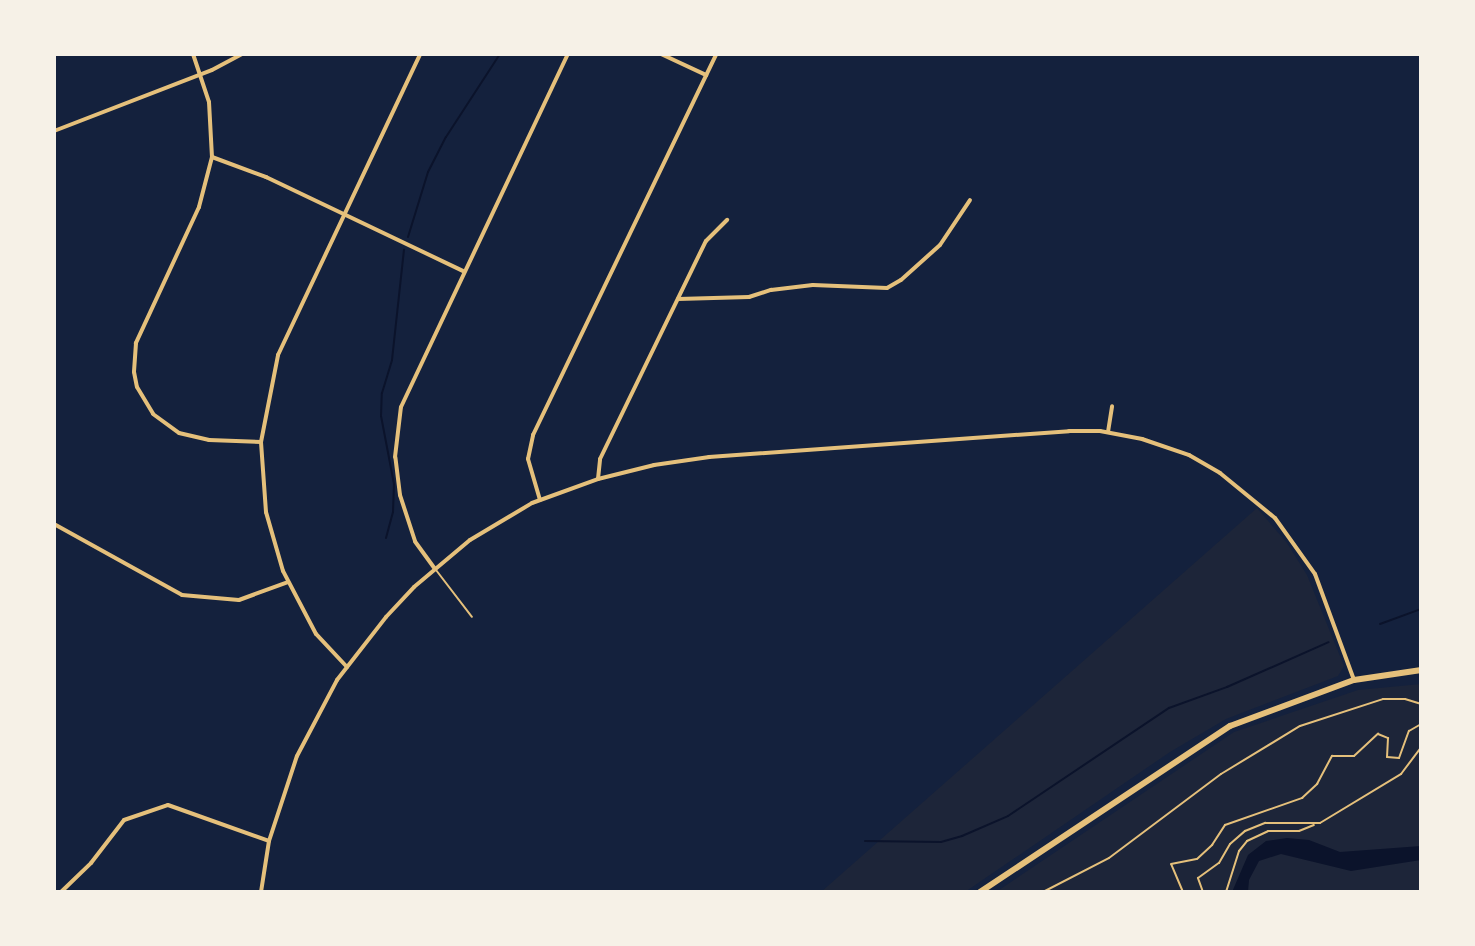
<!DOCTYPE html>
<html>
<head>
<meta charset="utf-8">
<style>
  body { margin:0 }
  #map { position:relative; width:1475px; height:946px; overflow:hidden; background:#14213d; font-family:"Alegreya Sans",sans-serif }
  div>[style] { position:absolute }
  .green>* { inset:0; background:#1d2539 }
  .water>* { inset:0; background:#0b132b }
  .stream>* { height:2px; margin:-1px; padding:0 1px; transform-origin:1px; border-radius:1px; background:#0b132b }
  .path>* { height:2px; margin:-1px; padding:0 1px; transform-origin:1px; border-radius:1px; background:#e5c07b }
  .service>* { height:2px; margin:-1px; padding:0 1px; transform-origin:1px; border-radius:1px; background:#e5c07b }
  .minor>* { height:4px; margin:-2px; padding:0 2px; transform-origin:2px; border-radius:2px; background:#e5c07b }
  .primary>* { height:6px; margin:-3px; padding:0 3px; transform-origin:3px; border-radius:3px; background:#e5c07b }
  span { translate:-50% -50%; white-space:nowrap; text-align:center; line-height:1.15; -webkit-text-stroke:7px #f6f1e7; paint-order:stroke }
  .frame { position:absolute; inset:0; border:56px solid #f6f1e7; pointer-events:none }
</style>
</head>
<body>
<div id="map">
  <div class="green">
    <i style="clip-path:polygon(1257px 508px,1287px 543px,1307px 575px,1344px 666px,1338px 676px,1226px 719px,1170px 752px,965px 892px,821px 892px)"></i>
    <i style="clip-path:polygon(1421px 684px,1421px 892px,996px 892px,1234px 732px,1358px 690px)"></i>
  </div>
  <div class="water">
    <i style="clip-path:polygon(1287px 838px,1309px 840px,1340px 852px,1421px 846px,1421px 860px,1351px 871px,1281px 854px,1259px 861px,1249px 880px,1248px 892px,1232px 892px,1248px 855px,1266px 841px)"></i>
  </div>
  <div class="stream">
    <i style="left:408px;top:237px;width:68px;rotate:-72.9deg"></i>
    <i style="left:428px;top:172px;width:39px;rotate:-63deg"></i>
    <i style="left:446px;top:137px;width:99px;rotate:-57deg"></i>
    <i style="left:386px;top:538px;width:27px;rotate:-75deg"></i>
    <i style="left:393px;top:512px;width:28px;rotate:-88deg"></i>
    <i style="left:394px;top:484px;width:69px;rotate:-100.8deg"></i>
    <i style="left:381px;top:416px;width:23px;rotate:-88deg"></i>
    <i style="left:382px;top:393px;width:34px;rotate:-73deg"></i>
    <i style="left:392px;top:360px;width:111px;rotate:-83.8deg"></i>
    <i style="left:1380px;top:624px;width:44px;rotate:-20.1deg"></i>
    <i style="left:865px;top:841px;width:76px;rotate:0.8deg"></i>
    <i style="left:941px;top:842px;width:22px;rotate:-16deg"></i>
    <i style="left:962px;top:836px;width:50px;rotate:-23.5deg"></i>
    <i style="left:1008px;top:816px;width:194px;rotate:-33.9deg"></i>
    <i style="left:1169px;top:708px;width:62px;rotate:-19.9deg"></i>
    <i style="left:1227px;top:687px;width:111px;rotate:-23.8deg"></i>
  </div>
  <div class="path">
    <i style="left:1043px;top:892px;width:74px;rotate:-27.3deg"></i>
    <i style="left:1109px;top:858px;width:140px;rotate:-36.9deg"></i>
    <i style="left:1221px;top:774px;width:92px;rotate:-31.3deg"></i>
    <i style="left:1300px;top:726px;width:87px;rotate:-18deg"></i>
    <i style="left:1383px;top:699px;width:22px"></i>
    <i style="left:1405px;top:699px;width:17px;rotate:17deg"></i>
    <i style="left:1183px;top:892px;width:30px;rotate:-113deg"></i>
    <i style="left:1171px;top:864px;width:26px;rotate:-11deg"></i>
    <i style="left:1197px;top:859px;width:21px;rotate:-43deg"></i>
    <i style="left:1212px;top:845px;width:24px;rotate:-57deg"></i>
    <i style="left:1225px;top:825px;width:82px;rotate:-19.3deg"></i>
    <i style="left:1302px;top:798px;width:21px;rotate:-43deg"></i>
    <i style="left:1317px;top:784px;width:32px;rotate:-62deg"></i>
    <i style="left:1332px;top:756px;width:22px"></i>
    <i style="left:1354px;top:756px;width:33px;rotate:-43deg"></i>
    <i style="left:1378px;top:734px;width:11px;rotate:22deg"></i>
    <i style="left:1388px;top:738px;width:19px;rotate:93deg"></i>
    <i style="left:1387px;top:757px;width:12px;rotate:5deg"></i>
    <i style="left:1399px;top:758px;width:29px;rotate:-70deg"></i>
    <i style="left:1409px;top:731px;width:14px;rotate:-30deg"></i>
    <i style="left:1203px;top:892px;width:15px;rotate:-110deg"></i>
    <i style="left:1198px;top:878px;width:26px;rotate:-36deg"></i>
    <i style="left:1219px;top:863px;width:22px;rotate:-60deg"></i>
    <i style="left:1230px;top:844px;width:20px;rotate:-41deg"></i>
    <i style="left:1245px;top:831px;width:22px;rotate:-22deg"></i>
    <i style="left:1265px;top:823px;width:55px"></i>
    <i style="left:1320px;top:823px;width:95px;rotate:-31.2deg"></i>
    <i style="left:1401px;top:774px;width:34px;rotate:-53deg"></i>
    <i style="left:1226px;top:892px;width:43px;rotate:-72.4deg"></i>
    <i style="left:1239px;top:851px;width:13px;rotate:-51deg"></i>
    <i style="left:1247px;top:841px;width:23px;rotate:-25deg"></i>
    <i style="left:1268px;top:831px;width:31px"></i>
    <i style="left:1299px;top:831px;width:16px;rotate:-22deg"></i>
  </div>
  <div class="service">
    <i style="left:436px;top:570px;width:59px;rotate:52.5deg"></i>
  </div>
  <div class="minor">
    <i style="left:193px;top:54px;width:51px;rotate:71.6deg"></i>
    <i style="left:209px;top:102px;width:55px;rotate:86.9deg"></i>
    <i style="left:212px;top:157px;width:52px;rotate:104.6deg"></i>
    <i style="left:199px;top:207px;width:150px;rotate:114.9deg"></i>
    <i style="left:136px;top:343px;width:29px;rotate:94deg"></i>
    <i style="left:134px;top:372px;width:15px;rotate:79deg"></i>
    <i style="left:137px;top:387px;width:31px;rotate:59deg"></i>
    <i style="left:153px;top:414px;width:32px;rotate:36deg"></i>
    <i style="left:179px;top:433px;width:31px;rotate:13deg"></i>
    <i style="left:209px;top:440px;width:52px;rotate:2.2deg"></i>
    <i style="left:661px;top:54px;width:50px;rotate:25deg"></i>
    <i style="left:54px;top:131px;width:169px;rotate:-21.1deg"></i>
    <i style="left:212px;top:70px;width:34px;rotate:-28deg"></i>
    <i style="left:212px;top:157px;width:58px;rotate:20.3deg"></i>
    <i style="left:266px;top:177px;width:218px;rotate:25.5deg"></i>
    <i style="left:678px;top:299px;width:71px;rotate:-1.6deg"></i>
    <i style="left:749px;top:297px;width:23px;rotate:-18deg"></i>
    <i style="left:771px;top:290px;width:42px;rotate:-6.8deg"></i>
    <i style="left:813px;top:285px;width:74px;rotate:2.3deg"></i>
    <i style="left:887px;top:288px;width:16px;rotate:-30deg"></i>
    <i style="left:901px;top:280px;width:52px;rotate:-41.9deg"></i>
    <i style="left:940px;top:245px;width:54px;rotate:-56.3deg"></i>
    <i style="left:1108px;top:432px;width:26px;rotate:-81deg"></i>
    <i style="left:598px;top:479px;width:20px;rotate:-84deg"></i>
    <i style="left:600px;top:459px;width:242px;rotate:-64.1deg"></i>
    <i style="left:706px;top:241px;width:30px;rotate:-45deg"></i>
    <i style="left:540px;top:500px;width:43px;rotate:-106.3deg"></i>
    <i style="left:528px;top:459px;width:25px;rotate:-78deg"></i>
    <i style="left:533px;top:435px;width:423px;rotate:-64.3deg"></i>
    <i style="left:54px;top:524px;width:146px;rotate:29deg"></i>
    <i style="left:182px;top:595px;width:57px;rotate:5deg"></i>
    <i style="left:239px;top:600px;width:52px;rotate:-20.2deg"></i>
    <i style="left:435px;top:569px;width:34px;rotate:-126deg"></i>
    <i style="left:415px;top:541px;width:48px;rotate:-108.1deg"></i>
    <i style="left:400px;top:495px;width:38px;rotate:-97deg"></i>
    <i style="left:395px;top:457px;width:50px;rotate:-83.2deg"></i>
    <i style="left:401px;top:407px;width:391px;rotate:-64.7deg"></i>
    <i style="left:347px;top:667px;width:45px;rotate:-133.2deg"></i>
    <i style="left:316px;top:634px;width:71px;rotate:-117.6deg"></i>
    <i style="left:283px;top:571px;width:61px;rotate:-106.1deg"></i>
    <i style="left:266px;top:512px;width:70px;rotate:-94.1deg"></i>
    <i style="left:261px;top:442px;width:89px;rotate:-78.9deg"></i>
    <i style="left:278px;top:355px;width:333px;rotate:-64.7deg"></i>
    <i style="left:61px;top:892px;width:42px;rotate:-44deg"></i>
    <i style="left:91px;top:863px;width:54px;rotate:-52.5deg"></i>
    <i style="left:124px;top:820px;width:46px;rotate:-18.8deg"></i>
    <i style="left:168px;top:805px;width:107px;rotate:19.6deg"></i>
    <i style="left:261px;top:892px;width:52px;rotate:-81.1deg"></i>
    <i style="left:269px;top:841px;width:89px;rotate:-71.8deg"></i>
    <i style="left:297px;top:756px;width:86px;rotate:-62.2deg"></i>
    <i style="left:337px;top:680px;width:80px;rotate:-52.1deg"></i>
    <i style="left:386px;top:617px;width:41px;rotate:-47deg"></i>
    <i style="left:414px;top:587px;width:73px;rotate:-40deg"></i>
    <i style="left:470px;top:540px;width:72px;rotate:-30.8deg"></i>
    <i style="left:532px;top:503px;width:70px;rotate:-20deg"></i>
    <i style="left:598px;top:479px;width:58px;rotate:-14deg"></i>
    <i style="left:654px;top:465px;width:56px;rotate:-8.3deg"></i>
    <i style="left:709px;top:457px;width:361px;rotate:-4.1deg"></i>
    <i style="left:1069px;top:431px;width:31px"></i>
    <i style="left:1100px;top:431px;width:43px;rotate:10.8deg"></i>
    <i style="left:1142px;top:439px;width:50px;rotate:18.8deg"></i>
    <i style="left:1189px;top:455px;width:36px;rotate:30deg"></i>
    <i style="left:1220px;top:473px;width:71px;rotate:39.3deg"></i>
    <i style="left:1275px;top:518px;width:69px;rotate:54.5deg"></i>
    <i style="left:1315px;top:574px;width:113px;rotate:69.8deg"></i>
  </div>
  <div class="primary">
    <i style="left:980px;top:892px;width:300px;rotate:-33.6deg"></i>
    <i style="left:1230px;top:726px;width:132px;rotate:-20.4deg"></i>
    <i style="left:1354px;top:680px;width:68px;rotate:-8.5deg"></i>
  </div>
  <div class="frame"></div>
</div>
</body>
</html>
